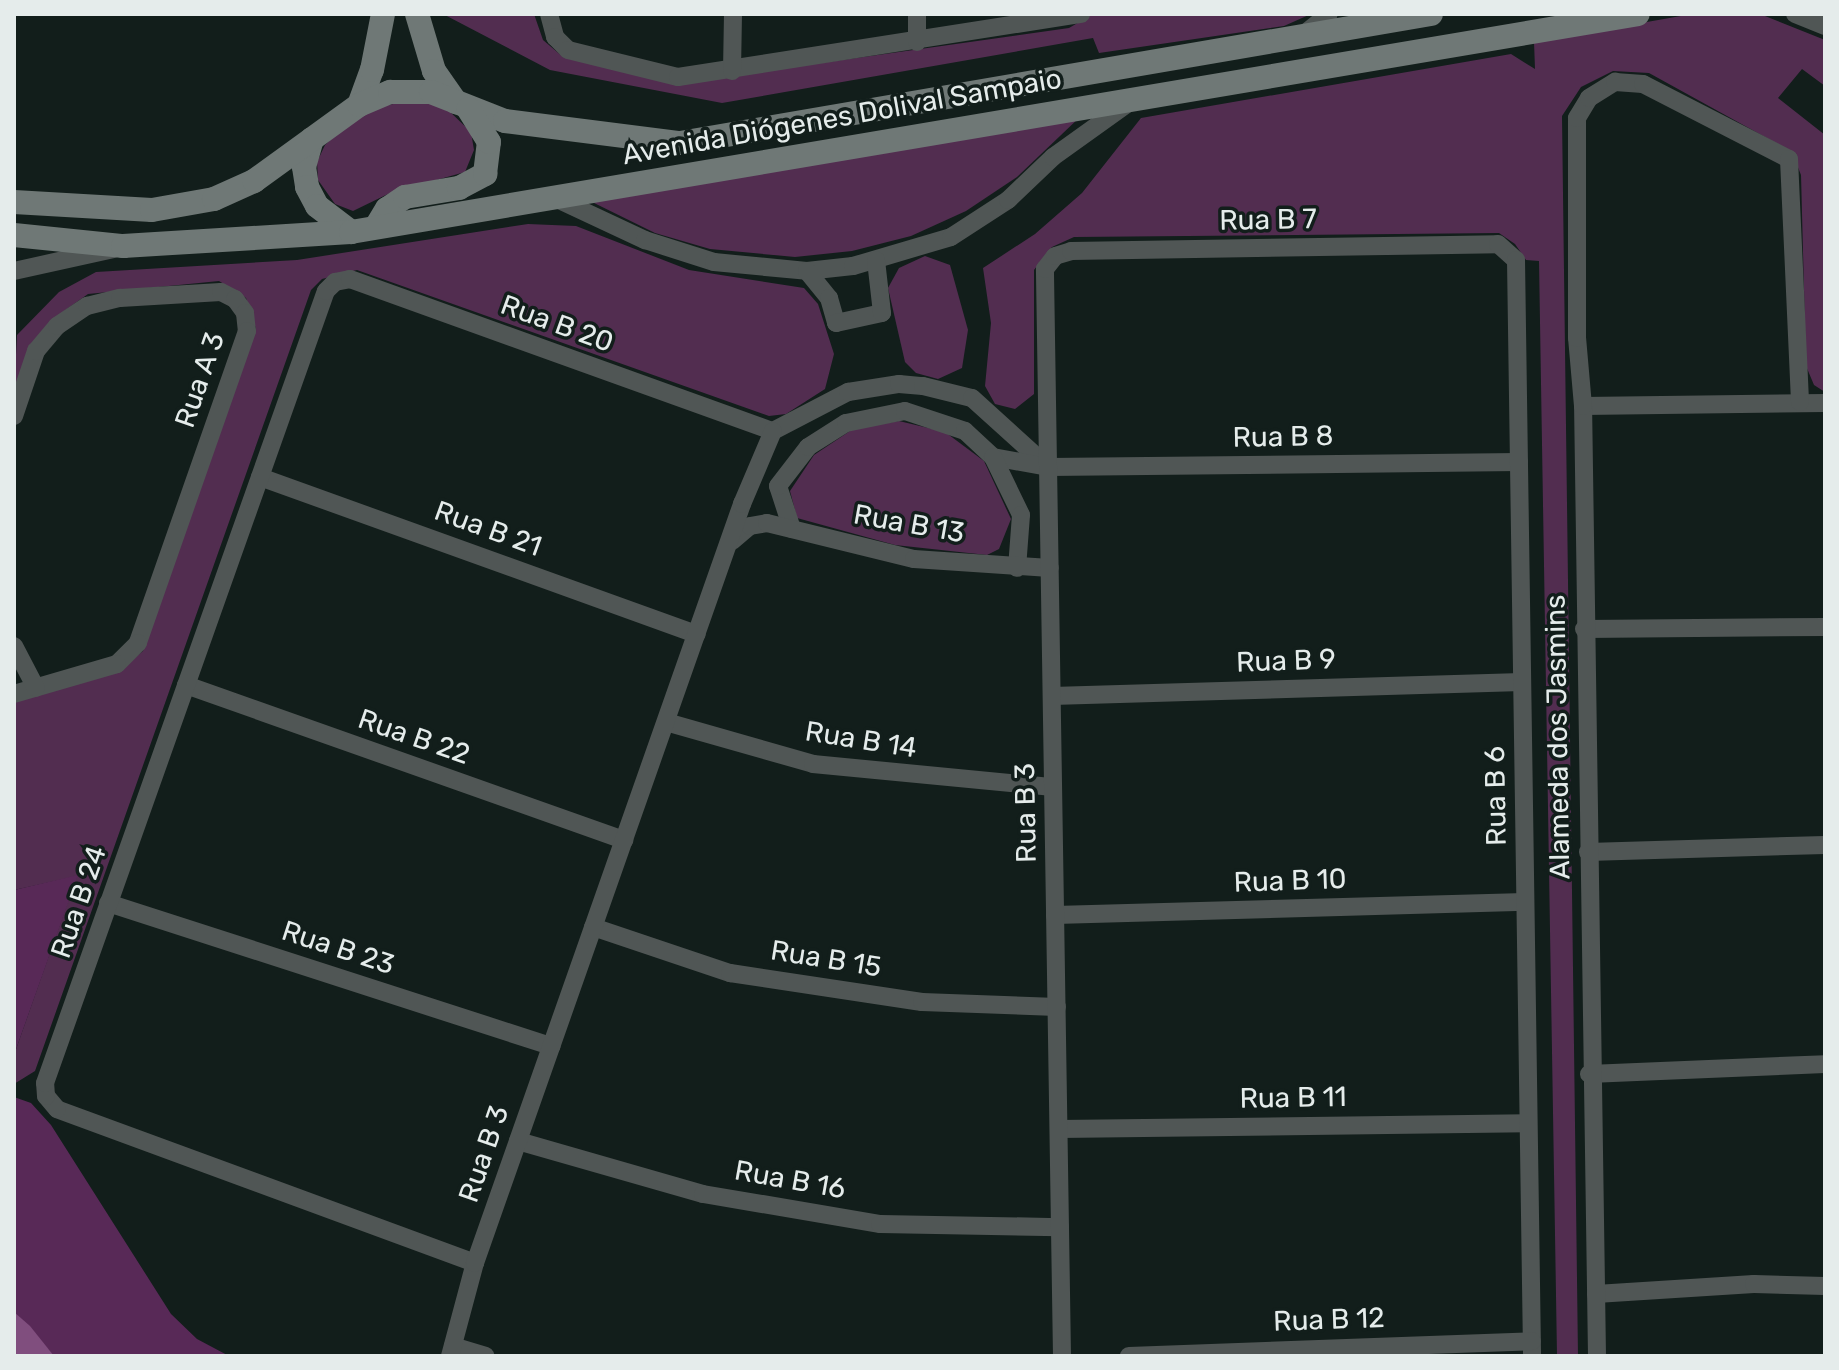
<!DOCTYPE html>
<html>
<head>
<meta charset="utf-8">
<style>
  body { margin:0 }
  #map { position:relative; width:1839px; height:1370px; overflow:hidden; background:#121e1b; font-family:Rubik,sans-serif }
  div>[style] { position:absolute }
  .green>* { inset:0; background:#522d50 }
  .forest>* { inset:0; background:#582957 }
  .water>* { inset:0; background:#804e7e }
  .street>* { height:18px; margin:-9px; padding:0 9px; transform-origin:9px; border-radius:9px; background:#505655 }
  .secondary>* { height:24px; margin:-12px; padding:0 12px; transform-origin:12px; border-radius:12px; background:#6f7876 }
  span { translate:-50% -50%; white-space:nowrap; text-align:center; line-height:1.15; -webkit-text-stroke:7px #121e1b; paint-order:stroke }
  .street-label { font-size:28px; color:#e5eceb }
  .frame { position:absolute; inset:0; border:16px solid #e5eceb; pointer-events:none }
</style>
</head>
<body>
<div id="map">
  <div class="green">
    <i style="clip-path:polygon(443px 14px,534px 14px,543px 40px,563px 57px,678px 83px,1069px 28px,1093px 14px,1311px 14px,1284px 26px,1099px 53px,1093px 38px,722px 103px,550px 70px)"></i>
    <i style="clip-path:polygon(1692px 14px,1760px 14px,1825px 40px,1825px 86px,1802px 69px,1778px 98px,1825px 135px,1825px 392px,1814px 385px,1806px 366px,1801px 175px,1792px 152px,1649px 73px,1613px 71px,1581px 87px,1562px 116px,1578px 1356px,1557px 1356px,1539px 261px,1526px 260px,1515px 244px,1499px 233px,1074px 237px,1052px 247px,1034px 270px,1034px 394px,1015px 409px,995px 404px,985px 386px,991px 323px,983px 268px,1035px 234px,1082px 193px,1141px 118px,1511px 54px,1535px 69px,1534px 42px)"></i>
    <i style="clip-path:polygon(418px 100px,447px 109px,471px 132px,474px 150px,465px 172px,390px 193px,353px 211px,335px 204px,318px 180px,317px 162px,325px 145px,362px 109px)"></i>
    <i style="clip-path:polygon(1082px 115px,1017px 177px,966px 211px,911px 236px,852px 251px,795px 257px,710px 249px,655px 233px,590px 201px)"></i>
    <i style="clip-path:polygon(528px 224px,576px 226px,689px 270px,804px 288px,818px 304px,834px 354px,825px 389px,786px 414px,769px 416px,357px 270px,322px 279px,311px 290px,35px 1071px,14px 1084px,14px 1055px,77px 876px,14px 890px,14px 700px,120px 670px,143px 651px,256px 329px,246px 298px,219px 281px,88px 294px,64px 311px,14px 393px,17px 335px,59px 292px,96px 272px,297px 260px)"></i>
    <i style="clip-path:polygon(925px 256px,950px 265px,968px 330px,962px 368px,938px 379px,916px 373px,905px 362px,888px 288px,899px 268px)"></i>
    <i style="clip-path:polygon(899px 421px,945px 432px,984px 461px,1011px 519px,999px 549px,987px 555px,895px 545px,797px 518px,790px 491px,814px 455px,853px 429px)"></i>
  </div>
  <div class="forest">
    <i style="clip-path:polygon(78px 875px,14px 1055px,14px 890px)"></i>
    <i style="clip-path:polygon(14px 1097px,31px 1103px,51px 1125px,171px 1314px,197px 1339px,229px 1356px,54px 1356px,14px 1312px)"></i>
  </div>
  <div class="water">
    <i style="clip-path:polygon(14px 1312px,30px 1326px,54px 1356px,14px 1356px)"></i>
  </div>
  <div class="street">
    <i style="left:549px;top:14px;width:24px;rotate:75deg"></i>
    <i style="left:555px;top:37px;width:18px;rotate:45deg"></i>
    <i style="left:568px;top:50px;width:113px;rotate:13.8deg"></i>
    <i style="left:678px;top:77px;width:408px;rotate:-8.9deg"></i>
    <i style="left:917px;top:14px;width:28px;rotate:90deg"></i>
    <i style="left:1795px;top:14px;width:32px;rotate:22deg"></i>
    <i style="left:1303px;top:35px;width:33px;rotate:-39deg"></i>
    <i style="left:732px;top:71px;width:57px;rotate:-89deg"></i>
    <i style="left:553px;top:197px;width:102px;rotate:25.1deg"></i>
    <i style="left:645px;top:240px;width:72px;rotate:17.7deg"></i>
    <i style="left:714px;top:262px;width:93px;rotate:5.5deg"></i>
    <i style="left:807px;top:271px;width:46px;rotate:-6.2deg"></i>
    <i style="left:853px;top:266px;width:102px;rotate:-16.5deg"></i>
    <i style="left:951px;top:237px;width:68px;rotate:-33deg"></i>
    <i style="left:1008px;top:200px;width:62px;rotate:-43.7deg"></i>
    <i style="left:1053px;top:157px;width:91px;rotate:-35.6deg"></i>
    <i style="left:14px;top:271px;width:101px;rotate:-12.5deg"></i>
    <i style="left:807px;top:271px;width:35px;rotate:51deg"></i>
    <i style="left:829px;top:298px;width:26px;rotate:74deg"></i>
    <i style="left:836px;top:323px;width:47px;rotate:-12.3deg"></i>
    <i style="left:882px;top:313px;width:53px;rotate:-96.5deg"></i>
    <i style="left:1583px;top:406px;width:242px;rotate:-0.7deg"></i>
    <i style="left:14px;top:416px;width:69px;rotate:-71.3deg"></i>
    <i style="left:36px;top:351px;width:33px;rotate:-50deg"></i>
    <i style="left:57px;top:326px;width:36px;rotate:-34deg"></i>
    <i style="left:87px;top:306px;width:34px;rotate:-14deg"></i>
    <i style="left:120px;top:298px;width:101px;rotate:-3.4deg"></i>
    <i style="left:221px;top:292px;width:16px;rotate:27deg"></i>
    <i style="left:235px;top:299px;width:17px;rotate:54deg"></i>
    <i style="left:245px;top:313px;width:18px;rotate:84deg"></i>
    <i style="left:247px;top:331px;width:330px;rotate:109.3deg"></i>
    <i style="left:138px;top:643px;width:30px;rotate:135deg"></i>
    <i style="left:117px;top:664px;width:107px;rotate:163.8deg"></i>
    <i style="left:773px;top:431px;width:85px;rotate:-27.5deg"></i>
    <i style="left:848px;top:392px;width:52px;rotate:-8.9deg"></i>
    <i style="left:899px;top:384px;width:24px;rotate:5deg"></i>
    <i style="left:923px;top:386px;width:50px;rotate:13.8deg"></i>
    <i style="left:972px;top:398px;width:100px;rotate:42.2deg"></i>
    <i style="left:993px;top:457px;width:56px;rotate:10.3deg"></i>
    <i style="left:1048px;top:467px;width:471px;rotate:-0.6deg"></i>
    <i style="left:260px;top:477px;width:464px;rotate:19.8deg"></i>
    <i style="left:792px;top:529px;width:45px;rotate:-108deg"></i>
    <i style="left:778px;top:486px;width:49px;rotate:-52.4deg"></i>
    <i style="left:808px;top:447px;width:45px;rotate:-32.3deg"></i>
    <i style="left:846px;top:423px;width:60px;rotate:-11.5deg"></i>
    <i style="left:905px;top:411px;width:63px;rotate:18.4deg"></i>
    <i style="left:965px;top:431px;width:38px;rotate:43deg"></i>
    <i style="left:993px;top:457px;width:64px;rotate:64.2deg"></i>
    <i style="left:1021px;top:515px;width:53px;rotate:94.3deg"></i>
    <i style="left:732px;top:541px;width:23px;rotate:-40deg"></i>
    <i style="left:750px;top:526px;width:17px;rotate:-10deg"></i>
    <i style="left:767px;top:523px;width:151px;rotate:13.8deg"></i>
    <i style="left:914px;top:559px;width:136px;rotate:3.8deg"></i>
    <i style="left:1584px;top:629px;width:241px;rotate:-0.5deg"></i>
    <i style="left:14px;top:646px;width:47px;rotate:62.4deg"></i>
    <i style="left:186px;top:685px;width:465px;rotate:19.5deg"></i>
    <i style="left:1052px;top:696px;width:470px;rotate:-1.7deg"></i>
    <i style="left:666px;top:722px;width:153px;rotate:15.9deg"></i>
    <i style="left:813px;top:764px;width:241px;rotate:5.5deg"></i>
    <i style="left:1588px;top:852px;width:237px;rotate:-1.7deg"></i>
    <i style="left:108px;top:903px;width:466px;rotate:17.9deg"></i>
    <i style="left:1055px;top:915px;width:470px;rotate:-1.6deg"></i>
    <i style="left:593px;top:927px;width:145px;rotate:18.6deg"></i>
    <i style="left:730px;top:973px;width:194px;rotate:8.6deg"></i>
    <i style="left:922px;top:1002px;width:135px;rotate:2.1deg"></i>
    <i style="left:1589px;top:1074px;width:236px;rotate:-2.4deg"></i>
    <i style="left:1059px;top:1129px;width:469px;rotate:-0.7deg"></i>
    <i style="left:518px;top:1141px;width:192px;rotate:16deg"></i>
    <i style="left:703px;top:1194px;width:180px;rotate:9.6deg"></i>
    <i style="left:880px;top:1224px;width:180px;rotate:1deg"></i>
    <i style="left:475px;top:1263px;width:445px;rotate:-159.8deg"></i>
    <i style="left:57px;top:1109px;width:17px;rotate:-130deg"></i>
    <i style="left:46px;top:1096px;width:13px;rotate:-94deg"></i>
    <i style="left:45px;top:1083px;width:840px;rotate:-70.47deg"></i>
    <i style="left:326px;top:291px;width:13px;rotate:-45deg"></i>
    <i style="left:335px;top:282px;width:15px;rotate:-11deg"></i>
    <i style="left:350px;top:279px;width:449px;rotate:19.8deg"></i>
    <i style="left:1596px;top:1294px;width:158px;rotate:-3.6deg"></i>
    <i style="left:1754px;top:1284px;width:71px;rotate:1.6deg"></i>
    <i style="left:453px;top:1346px;width:34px;rotate:17deg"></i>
    <i style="left:450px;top:1356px;width:96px;rotate:-75deg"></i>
    <i style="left:475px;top:1263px;width:805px;rotate:-70.62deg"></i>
    <i style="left:742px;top:504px;width:79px;rotate:-67deg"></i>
    <i style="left:1062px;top:1356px;width:1087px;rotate:-90.9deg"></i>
    <i style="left:1045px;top:269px;width:16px;rotate:-52deg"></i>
    <i style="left:1055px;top:256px;width:17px;rotate:-17deg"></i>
    <i style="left:1071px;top:251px;width:427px;rotate:-0.9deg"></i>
    <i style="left:1498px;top:244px;width:24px;rotate:42deg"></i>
    <i style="left:1516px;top:260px;width:1096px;rotate:89.16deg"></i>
    <i style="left:1129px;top:1356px;width:403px;rotate:-2.1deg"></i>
    <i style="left:1597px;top:1356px;width:950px;rotate:-90.84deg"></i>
    <i style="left:1583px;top:406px;width:68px;rotate:-95deg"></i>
    <i style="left:1577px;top:338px;width:220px;rotate:-90deg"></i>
    <i style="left:1577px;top:118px;width:23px;rotate:-59deg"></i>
    <i style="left:1589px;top:98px;width:31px;rotate:-32deg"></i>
    <i style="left:1615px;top:82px;width:28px;rotate:4deg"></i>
    <i style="left:1643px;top:84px;width:164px;rotate:27.2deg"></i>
    <i style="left:1789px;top:159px;width:243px;rotate:87.4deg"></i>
  </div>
  <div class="secondary">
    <i style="left:417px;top:14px;width:59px;rotate:73.4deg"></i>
    <i style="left:434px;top:71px;width:38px;rotate:55deg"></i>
    <i style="left:359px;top:105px;width:37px;rotate:-70deg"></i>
    <i style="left:372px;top:70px;width:57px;rotate:-78.9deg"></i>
    <i style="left:312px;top:139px;width:29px;rotate:106deg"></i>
    <i style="left:304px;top:167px;width:20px;rotate:81deg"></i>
    <i style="left:307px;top:187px;width:21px;rotate:62deg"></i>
    <i style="left:317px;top:206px;width:43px;rotate:37.4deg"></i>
    <i style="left:14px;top:202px;width:138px;rotate:3.3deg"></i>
    <i style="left:152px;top:210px;width:63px;rotate:-10.1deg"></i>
    <i style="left:214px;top:199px;width:44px;rotate:-24.2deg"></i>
    <i style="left:254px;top:181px;width:130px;rotate:-35.9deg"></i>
    <i style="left:359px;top:105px;width:34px;rotate:-23deg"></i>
    <i style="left:390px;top:92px;width:41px"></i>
    <i style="left:431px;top:92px;width:79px;rotate:21.4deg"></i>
    <i style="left:505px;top:121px;width:176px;rotate:7.2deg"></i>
    <i style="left:680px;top:143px;width:762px;rotate:-9.75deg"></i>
    <i style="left:376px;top:227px;width:21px;rotate:-59deg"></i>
    <i style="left:387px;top:209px;width:22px;rotate:-34deg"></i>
    <i style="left:405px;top:197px;width:55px;rotate:-9.5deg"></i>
    <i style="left:459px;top:188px;width:30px;rotate:-28deg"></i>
    <i style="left:485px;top:174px;width:32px;rotate:-83deg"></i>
    <i style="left:489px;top:142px;width:39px;rotate:-122deg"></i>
    <i style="left:14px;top:235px;width:110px;rotate:5.8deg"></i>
    <i style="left:123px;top:246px;width:228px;rotate:-3.5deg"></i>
    <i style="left:351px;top:232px;width:1305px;rotate:-9.61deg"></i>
  </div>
  <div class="street-label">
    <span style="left:842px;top:117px;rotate:-10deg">Avenida Diógenes Dolival Sampaio</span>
    <span style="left:1268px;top:220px;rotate:-1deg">Rua B 7</span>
    <span style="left:557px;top:324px;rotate:20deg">Rua B 20</span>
    <span style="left:200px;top:380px;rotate:-71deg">Rua A 3</span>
    <span style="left:1283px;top:437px;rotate:-1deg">Rua B 8</span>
    <span style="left:909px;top:524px;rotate:10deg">Rua B 13</span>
    <span style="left:488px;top:529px;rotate:20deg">Rua B 21</span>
    <span style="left:1286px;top:661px;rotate:-2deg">Rua B 9</span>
    <span style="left:414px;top:737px;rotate:19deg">Rua B 22</span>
    <span style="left:1558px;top:737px;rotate:-91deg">Alameda dos Jasmins</span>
    <span style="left:861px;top:740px;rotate:9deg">Rua B 14</span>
    <span style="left:1496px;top:796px;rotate:-91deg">Rua B 6</span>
    <span style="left:1026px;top:813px;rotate:-91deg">Rua B 3</span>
    <span style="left:1290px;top:881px;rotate:-2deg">Rua B 10</span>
    <span style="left:79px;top:902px;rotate:-71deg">Rua B 24</span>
    <span style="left:338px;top:948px;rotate:18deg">Rua B 23</span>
    <span style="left:826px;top:959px;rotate:9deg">Rua B 15</span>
    <span style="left:1293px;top:1098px;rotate:-1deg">Rua B 11</span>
    <span style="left:484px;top:1154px;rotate:-71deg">Rua B 3</span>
    <span style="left:790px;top:1180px;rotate:10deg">Rua B 16</span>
    <span style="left:1329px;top:1320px;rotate:-2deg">Rua B 12</span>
  </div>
  <div class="frame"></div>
</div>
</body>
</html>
